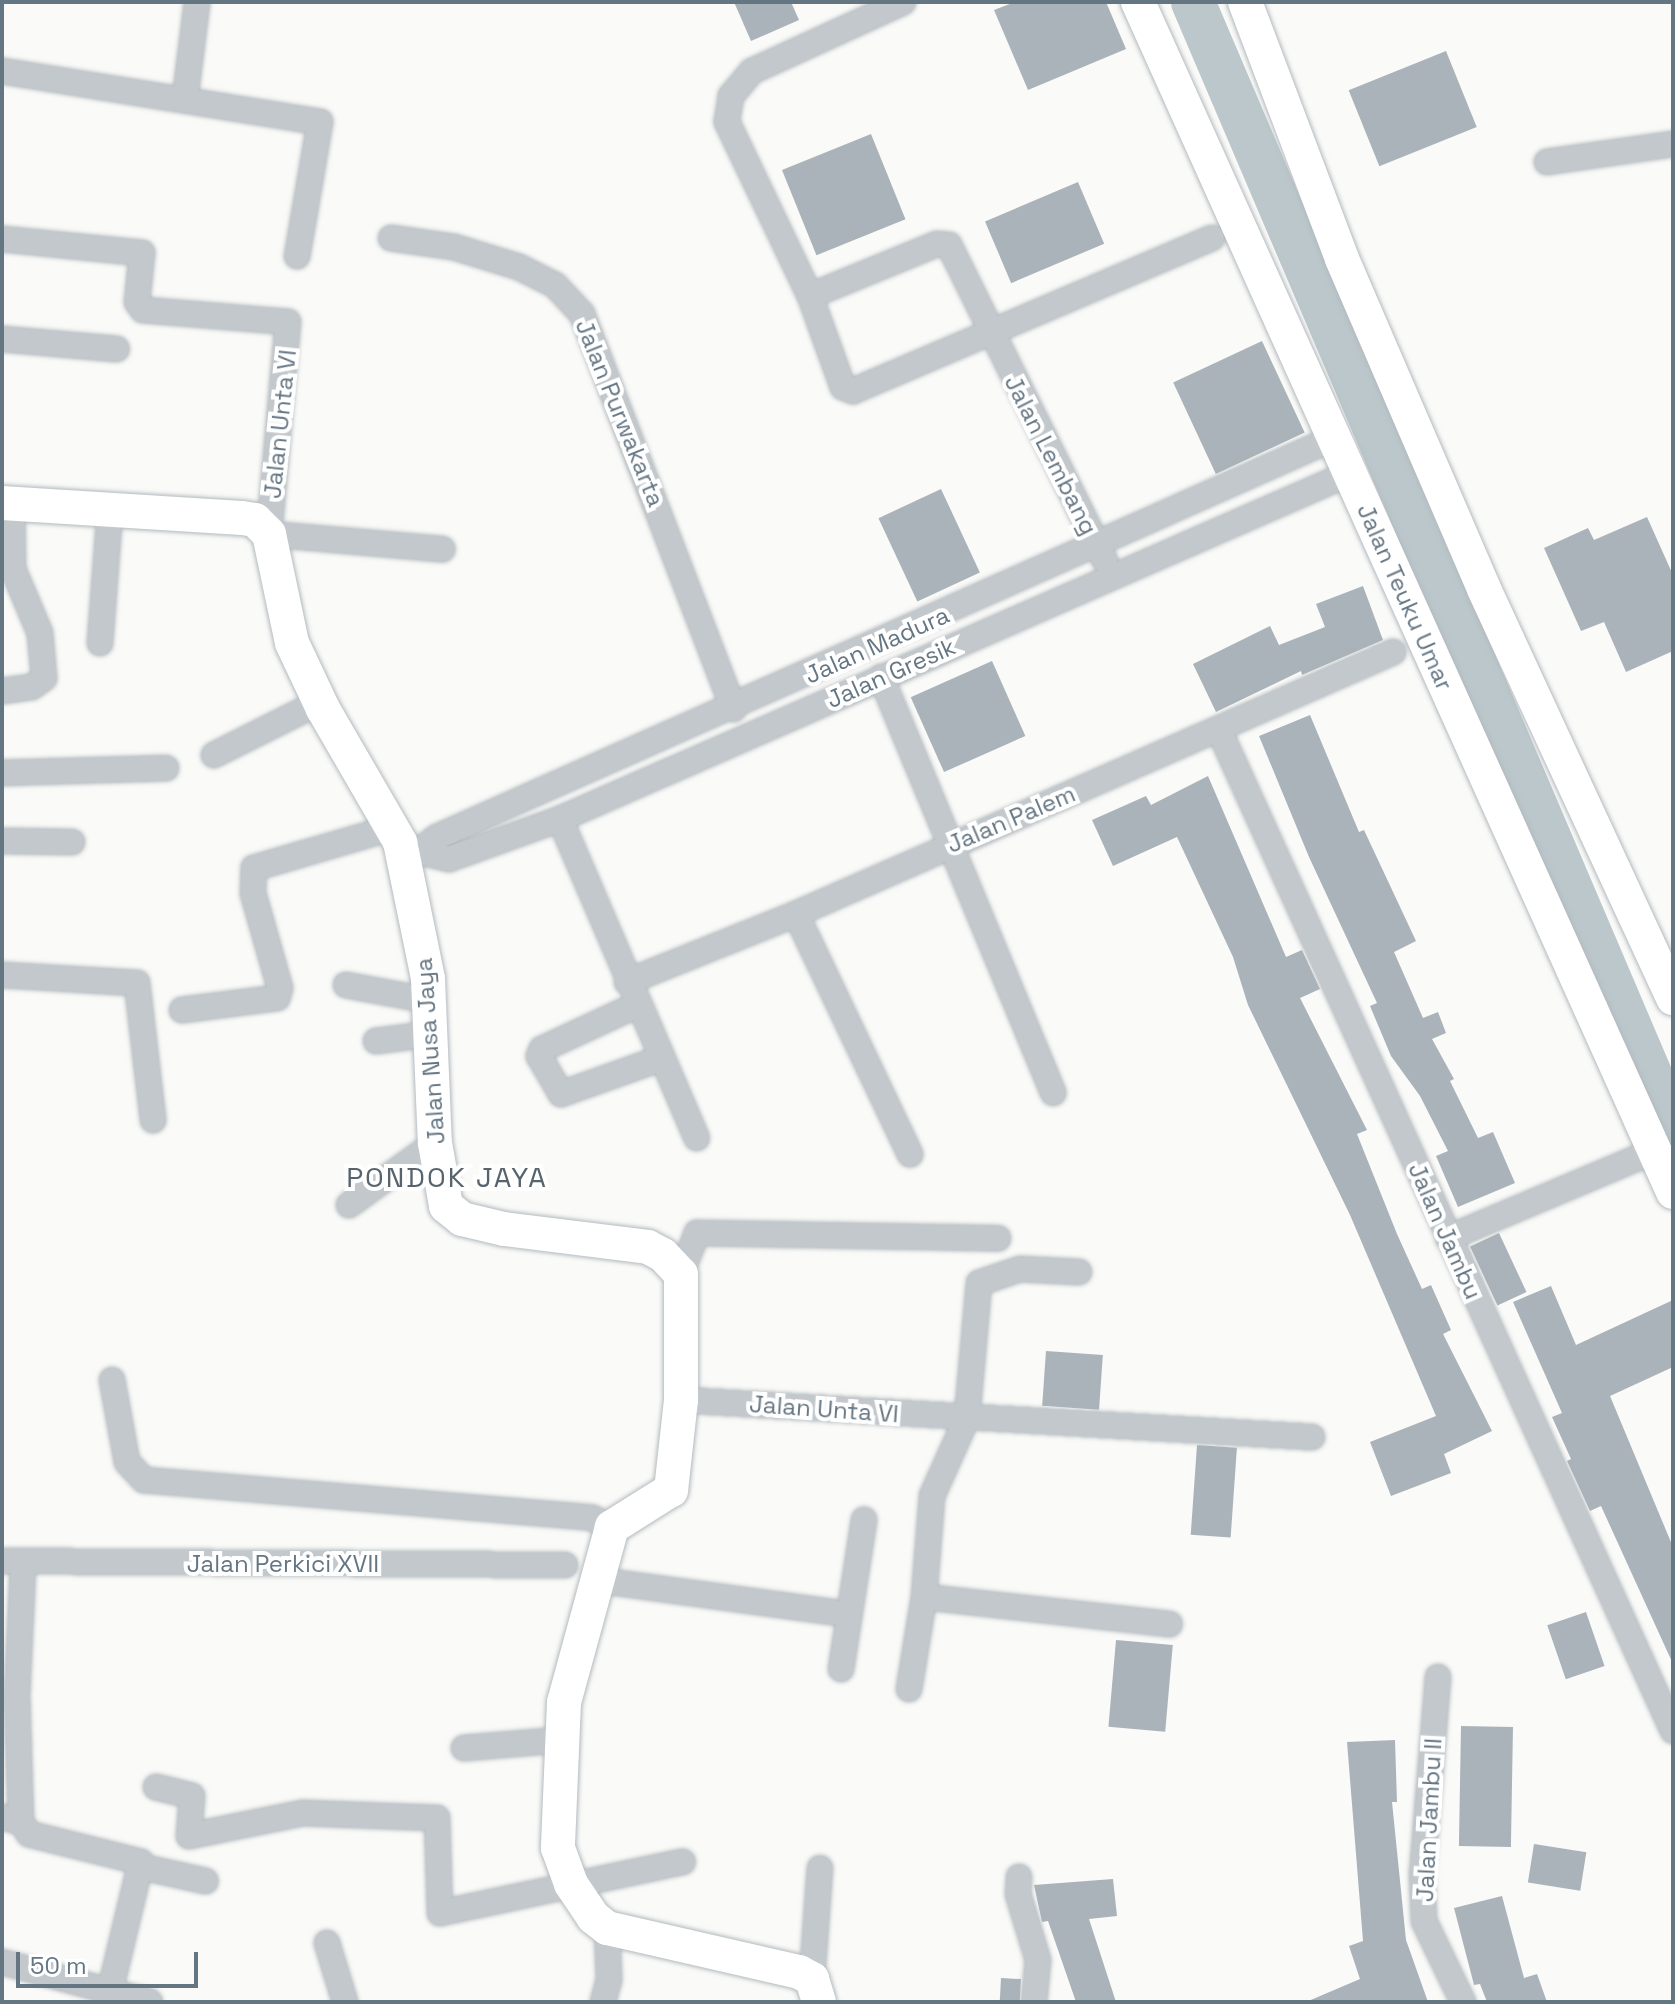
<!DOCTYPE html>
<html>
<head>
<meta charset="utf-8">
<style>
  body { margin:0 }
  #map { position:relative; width:1675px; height:2004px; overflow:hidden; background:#fafaf8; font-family:"Space Grotesk",sans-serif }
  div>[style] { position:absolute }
  .river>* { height:44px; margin:-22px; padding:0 22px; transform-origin:22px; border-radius:22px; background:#bbc7cb }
  .building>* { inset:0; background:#aab3b9; transform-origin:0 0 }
  .roads { filter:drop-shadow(0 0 2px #b3babf) drop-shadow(0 0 2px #b3babf) }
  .street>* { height:24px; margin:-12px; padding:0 12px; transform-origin:12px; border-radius:12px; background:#c3c8cc }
  .secondary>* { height:34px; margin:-17px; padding:0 17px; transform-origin:17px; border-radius:17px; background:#fff }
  span { translate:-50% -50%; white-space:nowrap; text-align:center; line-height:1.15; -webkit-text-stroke:8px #fff; paint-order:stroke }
  .street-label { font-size:24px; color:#657683 }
  .quarter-label { font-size:28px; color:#57646e; letter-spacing:2px }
  .frame { position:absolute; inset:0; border:4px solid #657683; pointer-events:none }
  .scale { position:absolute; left:16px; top:1952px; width:182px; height:36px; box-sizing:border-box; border:4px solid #657683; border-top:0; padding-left:10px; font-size:24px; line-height:28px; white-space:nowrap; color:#657683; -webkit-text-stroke:6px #fff; paint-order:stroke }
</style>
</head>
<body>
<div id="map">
  <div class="river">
    <i style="left:1193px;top:2px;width:1224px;rotate:66.91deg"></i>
  </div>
  <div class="building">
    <i style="clip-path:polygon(734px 2px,791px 2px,799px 20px,751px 41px)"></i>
    <i style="clip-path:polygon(1015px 2px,1106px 2px,1126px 49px,1028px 90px,994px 10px)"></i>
    <i style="left:1446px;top:51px;width:82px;height:105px;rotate:68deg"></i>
    <i style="left:871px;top:134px;width:92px;height:96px;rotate:68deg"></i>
    <i style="left:1078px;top:182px;width:67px;height:101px;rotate:67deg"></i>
    <i style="left:1262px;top:341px;width:101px;height:98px;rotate:65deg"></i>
    <i style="left:941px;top:489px;width:92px;height:69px;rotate:65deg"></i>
    <i style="clip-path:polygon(1647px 517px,1673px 575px,1673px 651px,1626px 672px,1604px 622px,1581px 631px,1544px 548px,1588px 528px,1594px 540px)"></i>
    <i style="clip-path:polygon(1363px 586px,1383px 640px,1302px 675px,1301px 671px,1216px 712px,1193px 664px,1270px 626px,1279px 645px,1325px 627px,1316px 604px)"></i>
    <i style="left:992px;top:661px;width:82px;height:89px;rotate:66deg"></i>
    <i style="clip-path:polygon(1310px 715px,1359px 832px,1364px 830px,1416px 941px,1394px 952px,1423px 1018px,1438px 1012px,1446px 1033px,1432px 1039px,1454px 1079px,1450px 1081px,1478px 1138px,1493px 1132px,1515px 1183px,1458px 1207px,1436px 1156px,1448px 1151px,1420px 1096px,1391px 1056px,1370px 1006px,1377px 1003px,1309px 857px,1259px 736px)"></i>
    <i style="clip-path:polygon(1208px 776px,1286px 957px,1302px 950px,1320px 989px,1300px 998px,1367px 1130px,1357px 1134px,1397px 1234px,1422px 1289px,1431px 1285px,1451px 1330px,1443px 1334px,1492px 1431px,1444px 1454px,1451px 1473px,1391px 1496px,1370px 1442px,1436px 1416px,1350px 1215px,1248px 1005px,1233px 957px,1177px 837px,1113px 866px,1092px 820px,1146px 796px,1151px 805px)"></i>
    <i style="left:1499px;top:1233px;width:65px;height:32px;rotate:65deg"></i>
    <i style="clip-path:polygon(1551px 1286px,1576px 1345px,1673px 1300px,1673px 1367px,1610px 1396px,1673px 1547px,1673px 1664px,1601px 1506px,1590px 1511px,1567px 1461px,1571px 1459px,1552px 1417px,1562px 1413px,1513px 1302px)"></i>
    <i style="left:1046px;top:1351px;width:57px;height:55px;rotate:4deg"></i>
    <i style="left:1197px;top:1445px;width:40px;height:90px;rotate:4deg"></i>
    <i style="left:1586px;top:1612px;width:57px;height:41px;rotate:71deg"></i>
    <i style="left:1116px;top:1640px;width:57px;height:87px;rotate:5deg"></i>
    <i style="left:1461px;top:1726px;width:52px;height:120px;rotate:1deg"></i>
    <i style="clip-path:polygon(1395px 1740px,1397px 1802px,1392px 1802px,1406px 1940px,1428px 2002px,1306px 2002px,1360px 1979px,1349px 1946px,1363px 1941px,1347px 1742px)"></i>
    <i style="left:1534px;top:1844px;width:53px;height:39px;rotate:9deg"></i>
    <i style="clip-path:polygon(1113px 1879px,1117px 1916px,1089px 1919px,1116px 2002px,1076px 2002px,1048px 1921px,1042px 1922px,1034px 1885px)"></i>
    <i style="clip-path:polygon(1502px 1896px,1524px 1978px,1537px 1974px,1547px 2002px,1487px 2002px,1480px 1984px,1474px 1985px,1454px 1908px)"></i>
    <i style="left:1001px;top:1978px;width:20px;height:24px;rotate:3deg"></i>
  </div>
  <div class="roads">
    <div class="street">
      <i style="left:903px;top:2px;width:166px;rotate:155.4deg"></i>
      <i style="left:752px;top:71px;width:33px;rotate:130deg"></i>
      <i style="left:731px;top:96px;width:26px;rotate:99deg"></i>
      <i style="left:727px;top:122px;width:193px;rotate:64.5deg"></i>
      <i style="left:810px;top:296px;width:97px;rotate:70.1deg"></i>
      <i style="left:843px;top:387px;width:11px;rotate:22deg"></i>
      <i style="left:853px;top:391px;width:390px;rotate:-23.1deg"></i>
      <i style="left:2px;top:71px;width:322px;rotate:9.1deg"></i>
      <i style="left:320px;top:122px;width:136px;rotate:99.7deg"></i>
      <i style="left:185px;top:99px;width:98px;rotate:-82.9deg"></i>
      <i style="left:1547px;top:162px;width:127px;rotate:-8.1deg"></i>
      <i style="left:391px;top:238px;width:64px;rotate:8.1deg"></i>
      <i style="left:454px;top:247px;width:68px;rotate:17.1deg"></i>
      <i style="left:519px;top:267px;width:40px;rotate:26.6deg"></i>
      <i style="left:555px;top:285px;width:40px;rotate:47deg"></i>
      <i style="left:582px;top:314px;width:423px;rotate:69deg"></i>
      <i style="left:2px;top:239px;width:141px;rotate:5.7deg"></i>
      <i style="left:142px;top:253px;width:49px;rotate:95.8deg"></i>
      <i style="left:137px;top:302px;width:10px;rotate:53deg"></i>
      <i style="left:143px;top:310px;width:145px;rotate:4.7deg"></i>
      <i style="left:288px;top:322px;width:213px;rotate:95.1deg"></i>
      <i style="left:269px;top:534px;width:174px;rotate:5deg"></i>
      <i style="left:810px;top:296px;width:137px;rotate:-22.3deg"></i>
      <i style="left:937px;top:244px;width:12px;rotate:5deg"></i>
      <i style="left:949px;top:245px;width:352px;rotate:63.7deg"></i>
      <i style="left:2px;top:339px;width:115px;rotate:5deg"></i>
      <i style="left:1334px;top:438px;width:982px;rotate:156.02deg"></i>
      <i style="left:437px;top:837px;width:10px;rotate:143deg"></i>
      <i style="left:429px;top:843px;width:11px;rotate:90deg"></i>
      <i style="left:429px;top:854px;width:21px;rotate:14deg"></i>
      <i style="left:449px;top:859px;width:118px;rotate:-19.8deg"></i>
      <i style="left:560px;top:819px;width:862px;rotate:-23.65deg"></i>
      <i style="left:100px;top:643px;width:133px;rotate:-85.7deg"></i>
      <i style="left:881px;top:677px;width:450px;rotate:67.5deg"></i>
      <i style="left:2px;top:691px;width:30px;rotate:-8deg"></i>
      <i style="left:32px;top:687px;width:15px;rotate:-37deg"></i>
      <i style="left:44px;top:678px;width:45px;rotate:-95.1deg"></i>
      <i style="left:40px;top:633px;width:69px;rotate:-112.9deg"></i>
      <i style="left:13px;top:569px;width:65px;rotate:-90.9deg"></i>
      <i style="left:1219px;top:730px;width:1099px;rotate:65.6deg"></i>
      <i style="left:214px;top:755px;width:119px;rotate:-26.6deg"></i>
      <i style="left:2px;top:773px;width:164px;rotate:-1.7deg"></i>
      <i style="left:560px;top:819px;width:347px;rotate:66.8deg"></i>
      <i style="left:2px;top:841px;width:70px;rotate:0.8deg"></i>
      <i style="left:796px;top:914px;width:266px;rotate:64.6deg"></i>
      <i style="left:2px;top:975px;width:135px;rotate:3.4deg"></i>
      <i style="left:137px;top:983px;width:138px;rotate:83.3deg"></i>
      <i style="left:627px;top:982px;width:182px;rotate:-21.9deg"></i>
      <i style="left:796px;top:914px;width:652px;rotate:-23.69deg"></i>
      <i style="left:346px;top:985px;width:82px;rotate:10.5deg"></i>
      <i style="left:639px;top:1004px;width:107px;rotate:155.1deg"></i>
      <i style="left:542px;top:1049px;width:8px;rotate:113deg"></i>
      <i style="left:539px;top:1056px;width:44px;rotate:59.9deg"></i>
      <i style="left:561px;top:1094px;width:107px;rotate:-19.6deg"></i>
      <i style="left:182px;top:1010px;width:96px;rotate:-7.2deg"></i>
      <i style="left:277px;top:998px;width:10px;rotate:-73deg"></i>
      <i style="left:280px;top:988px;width:99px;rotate:-105.9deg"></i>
      <i style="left:253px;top:893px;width:25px;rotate:-88deg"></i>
      <i style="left:254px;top:868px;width:146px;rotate:-16.3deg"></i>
      <i style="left:376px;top:1041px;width:54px;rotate:-7.4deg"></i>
      <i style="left:349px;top:1205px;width:106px;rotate:-35.8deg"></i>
      <i style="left:1448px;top:1238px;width:224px;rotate:-22.9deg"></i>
      <i style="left:1079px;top:1272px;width:59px;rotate:-177.1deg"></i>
      <i style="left:1020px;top:1269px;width:43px;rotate:161.1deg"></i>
      <i style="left:979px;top:1283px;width:136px;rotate:95.1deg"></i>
      <i style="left:967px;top:1418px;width:85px;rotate:114.2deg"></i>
      <i style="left:932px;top:1496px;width:101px;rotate:94.5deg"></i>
      <i style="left:924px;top:1597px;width:247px;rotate:6.3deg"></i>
      <i style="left:681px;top:1274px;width:44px;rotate:-68.7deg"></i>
      <i style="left:697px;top:1233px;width:301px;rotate:1deg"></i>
      <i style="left:112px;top:1380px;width:83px;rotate:79.6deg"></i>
      <i style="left:127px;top:1462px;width:25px;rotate:47deg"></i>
      <i style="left:144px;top:1480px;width:450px;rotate:4.8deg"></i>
      <i style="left:592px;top:1518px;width:22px;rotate:24deg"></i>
      <i style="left:681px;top:1400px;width:632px;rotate:3.36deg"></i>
      <i style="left:2px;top:1561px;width:563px;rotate:0.41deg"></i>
      <i style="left:596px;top:1580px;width:255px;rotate:7.7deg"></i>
      <i style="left:841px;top:1669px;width:151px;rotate:-81.2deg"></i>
      <i style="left:1438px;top:1677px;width:198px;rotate:94.6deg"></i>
      <i style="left:1422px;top:1874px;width:47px;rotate:87.6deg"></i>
      <i style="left:1424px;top:1921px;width:90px;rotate:64.3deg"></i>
      <i style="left:909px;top:1689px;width:93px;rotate:-80.7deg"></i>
      <i style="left:464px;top:1748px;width:98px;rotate:-4.7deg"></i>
      <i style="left:156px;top:1787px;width:37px;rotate:14deg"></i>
      <i style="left:192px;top:1796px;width:40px;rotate:94.3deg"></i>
      <i style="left:189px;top:1836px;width:116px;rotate:-11.4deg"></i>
      <i style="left:303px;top:1813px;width:134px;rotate:2.1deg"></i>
      <i style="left:437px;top:1818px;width:95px;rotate:88.2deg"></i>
      <i style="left:440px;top:1913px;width:248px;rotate:-11.9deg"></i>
      <i style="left:2px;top:1817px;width:20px;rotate:15deg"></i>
      <i style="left:21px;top:1822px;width:14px;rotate:56deg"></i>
      <i style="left:29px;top:1834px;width:115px;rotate:14deg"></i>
      <i style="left:141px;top:1862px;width:133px;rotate:103.5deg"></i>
      <i style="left:21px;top:1822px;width:125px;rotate:-91.8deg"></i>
      <i style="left:17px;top:1697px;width:134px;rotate:-87.4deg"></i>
      <i style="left:142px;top:1867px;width:65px;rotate:12.5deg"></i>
      <i style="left:1019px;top:1877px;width:17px;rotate:93deg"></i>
      <i style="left:1018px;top:1894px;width:69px;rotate:73.1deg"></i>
      <i style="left:1038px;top:1960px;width:42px;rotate:95.4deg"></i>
      <i style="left:327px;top:1943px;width:62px;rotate:73deg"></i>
      <i style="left:2px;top:1962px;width:153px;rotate:15.1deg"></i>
      <i style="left:812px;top:1979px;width:111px;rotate:-85.9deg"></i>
      <i style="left:603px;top:2002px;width:24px;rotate:-75deg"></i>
      <i style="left:609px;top:1979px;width:51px;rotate:-92.2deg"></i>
    </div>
    <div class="secondary">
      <i style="left:1138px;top:2px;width:1305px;rotate:65.79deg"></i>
      <i style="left:1245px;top:2px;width:275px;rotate:69.3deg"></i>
      <i style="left:1342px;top:259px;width:359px;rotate:66.7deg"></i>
      <i style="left:1484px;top:589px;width:451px;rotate:65.2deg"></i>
      <i style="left:2px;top:503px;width:240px;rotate:3.6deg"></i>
      <i style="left:242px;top:518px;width:13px;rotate:9deg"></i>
      <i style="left:255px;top:520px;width:20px;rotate:45deg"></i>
      <i style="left:269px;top:534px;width:111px;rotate:78.1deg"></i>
      <i style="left:292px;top:643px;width:73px;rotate:64.8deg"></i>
      <i style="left:323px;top:709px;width:154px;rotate:59.9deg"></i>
      <i style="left:400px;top:842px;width:140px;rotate:78.4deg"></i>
      <i style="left:428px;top:979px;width:164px;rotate:87.6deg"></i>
      <i style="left:435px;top:1143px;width:64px;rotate:80.1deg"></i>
      <i style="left:446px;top:1206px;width:21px;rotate:39deg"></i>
      <i style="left:462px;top:1219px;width:43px;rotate:13.4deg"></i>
      <i style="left:504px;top:1229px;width:145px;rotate:7.1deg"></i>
      <i style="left:648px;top:1247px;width:17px;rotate:28deg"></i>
      <i style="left:663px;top:1255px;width:26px;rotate:47deg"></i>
      <i style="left:681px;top:1274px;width:126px;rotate:90deg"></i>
      <i style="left:681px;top:1400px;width:91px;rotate:96.3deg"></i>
      <i style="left:671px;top:1490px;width:70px;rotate:147.9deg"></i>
      <i style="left:612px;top:1527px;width:181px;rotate:105.3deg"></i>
      <i style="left:564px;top:1702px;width:146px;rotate:92.4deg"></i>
      <i style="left:558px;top:1848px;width:38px;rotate:70deg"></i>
      <i style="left:571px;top:1884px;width:40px;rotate:56deg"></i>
      <i style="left:593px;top:1917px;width:18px;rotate:38deg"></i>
      <i style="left:607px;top:1928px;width:197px;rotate:12.9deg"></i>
      <i style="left:799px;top:1972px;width:15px;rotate:28deg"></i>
      <i style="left:812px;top:1979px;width:24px;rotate:73deg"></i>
    </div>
  </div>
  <div class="street-label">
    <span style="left:620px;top:413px;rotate:68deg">Jalan Purwakarta</span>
    <span style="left:280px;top:424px;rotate:-84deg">Jalan Unta VI</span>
    <span style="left:1051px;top:455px;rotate:63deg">Jalan Lembang</span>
    <span style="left:1405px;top:597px;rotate:66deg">Jalan Teuku Umar</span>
    <span style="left:877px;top:645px;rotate:-24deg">Jalan Madura</span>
    <span style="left:891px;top:673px;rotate:-24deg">Jalan Gresik</span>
    <span style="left:1011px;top:819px;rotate:-23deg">Jalan Palem</span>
    <span style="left:430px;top:1051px;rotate:-94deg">Jalan Nusa Jaya</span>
    <span style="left:1445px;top:1231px;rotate:66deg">Jalan Jambu</span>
    <span style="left:824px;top:1409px;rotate:4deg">Jalan Unta VI</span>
    <span style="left:283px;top:1564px">Jalan Perkici XVII</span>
    <span style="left:1429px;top:1820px;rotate:-87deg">Jalan Jambu II</span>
  </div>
  <div class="quarter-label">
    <span style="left:447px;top:1177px">PONDOK JAYA</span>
  </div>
  <div class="frame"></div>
  <div class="scale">50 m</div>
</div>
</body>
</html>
